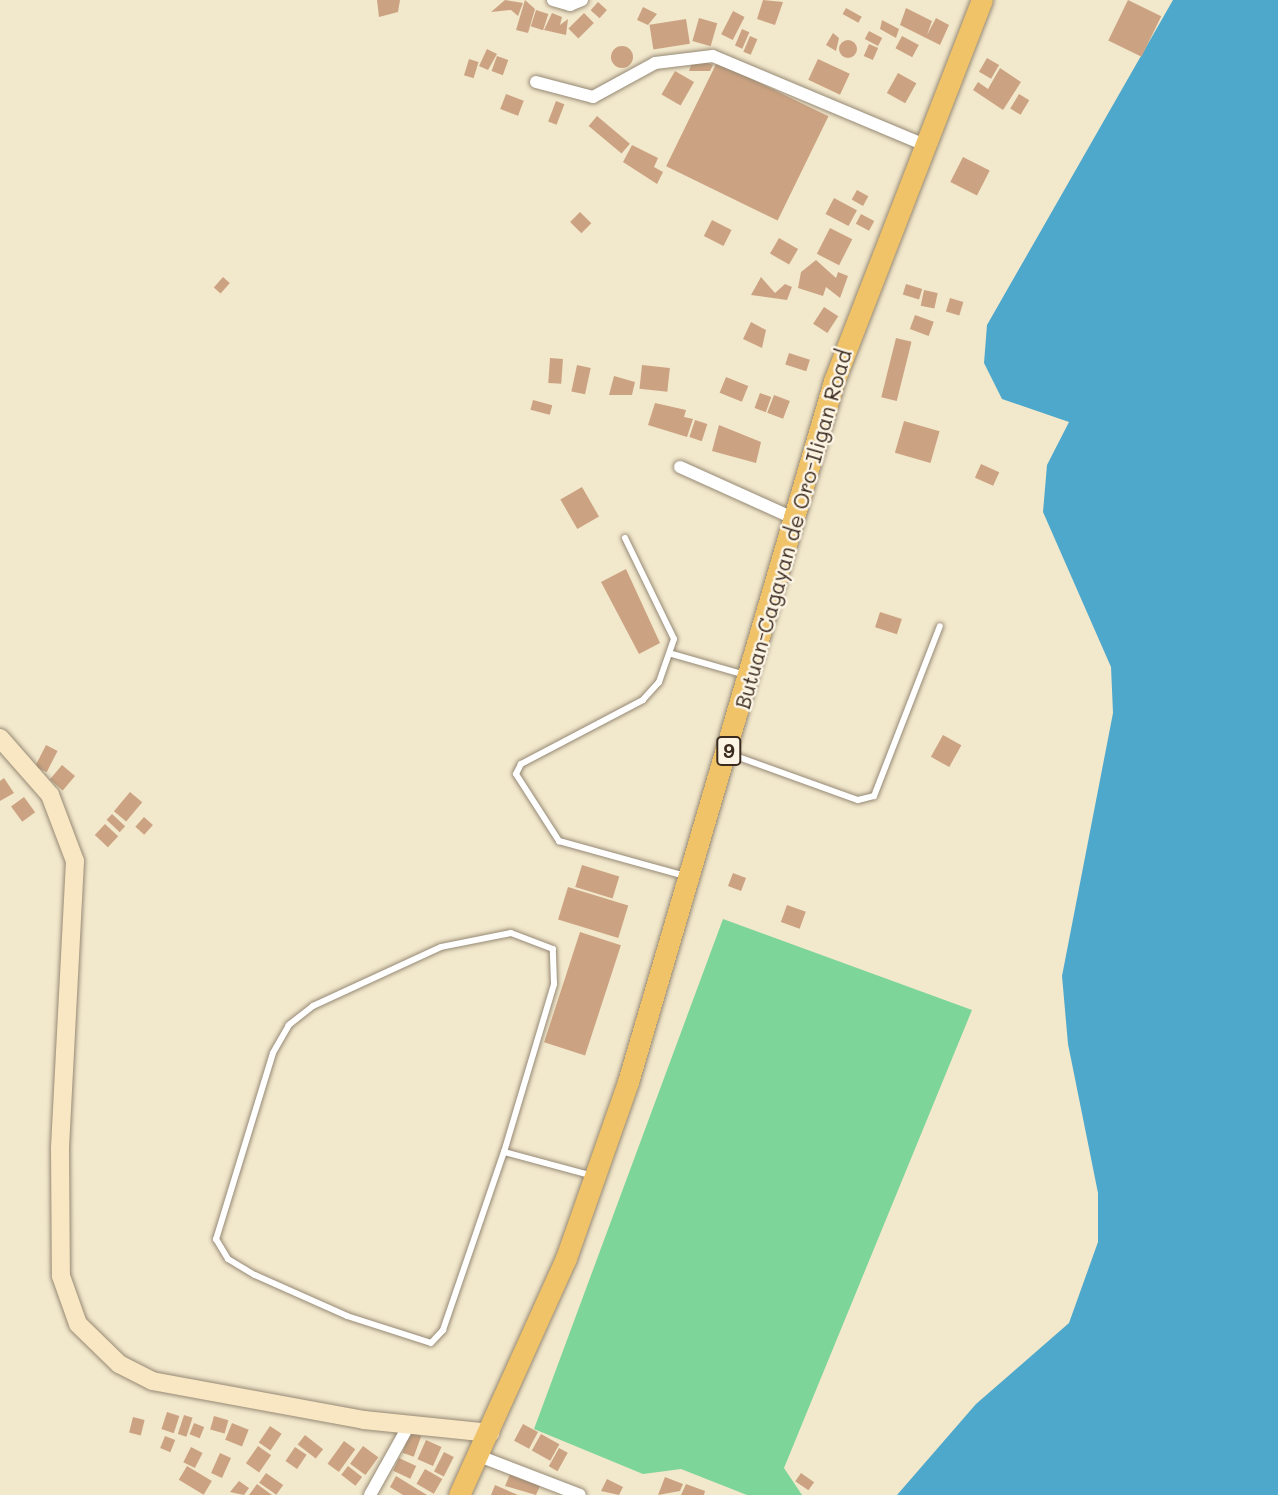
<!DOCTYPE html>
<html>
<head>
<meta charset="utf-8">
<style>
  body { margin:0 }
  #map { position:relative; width:1278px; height:1495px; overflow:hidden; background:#f2e8cc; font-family:Mali,sans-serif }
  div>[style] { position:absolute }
  .green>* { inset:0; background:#7dd59a }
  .water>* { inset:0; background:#4ea8cc }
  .building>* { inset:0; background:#cca382; transform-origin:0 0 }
  .round { border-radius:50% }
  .roads { filter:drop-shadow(0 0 2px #968975) drop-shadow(0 0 2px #968975) }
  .lane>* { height:6px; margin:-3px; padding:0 3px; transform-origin:3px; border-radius:3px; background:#fff }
  .street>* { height:12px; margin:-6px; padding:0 6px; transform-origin:6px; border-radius:6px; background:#fff }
  .secondary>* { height:18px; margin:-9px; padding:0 9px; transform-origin:9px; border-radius:9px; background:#f9e7c3 }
  .highway>* { height:21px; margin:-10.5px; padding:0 10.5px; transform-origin:10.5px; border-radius:10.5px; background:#f0c369 }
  span { translate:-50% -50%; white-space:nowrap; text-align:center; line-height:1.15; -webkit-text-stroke:5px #fcf5e5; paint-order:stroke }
  .shield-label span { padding:2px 5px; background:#fcf5e5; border:2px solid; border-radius:5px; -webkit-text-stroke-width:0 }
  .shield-label { font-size:19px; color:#3b2a1e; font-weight:700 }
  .street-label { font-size:21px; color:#3b2a1e }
</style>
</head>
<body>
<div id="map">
  <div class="green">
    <i style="clip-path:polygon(723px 919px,972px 1010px,784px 1468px,802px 1495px,747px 1495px,681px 1469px,643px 1474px,534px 1429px)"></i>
  </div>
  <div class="water">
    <i style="clip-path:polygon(1173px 0,1278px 0,1278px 1495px,897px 1495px,976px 1404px,1069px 1323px,1098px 1242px,1098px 1193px,1068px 1044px,1062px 976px,1113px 713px,1111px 667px,1043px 512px,1047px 465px,1069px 422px,1002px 399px,984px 363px,987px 325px)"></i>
  </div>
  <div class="building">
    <i style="clip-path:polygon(377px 0,400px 0,398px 12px,379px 17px)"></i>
    <i style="clip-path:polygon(505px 0,523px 3px,518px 16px,511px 10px,491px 12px)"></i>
    <i style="clip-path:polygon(525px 0,535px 9px,528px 33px,516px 30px)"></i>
    <i style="clip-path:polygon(763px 0,783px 2px,775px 25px,757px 19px)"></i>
    <i style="left:1128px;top:0;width:37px;height:45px;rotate:26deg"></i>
    <i style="left:598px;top:2px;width:12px;height:11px;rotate:42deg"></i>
    <i style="clip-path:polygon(643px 7px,657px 14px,648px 25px,637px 20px)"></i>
    <i style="left:846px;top:8px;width:18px;height:7px;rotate:29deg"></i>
    <i style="clip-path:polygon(906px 8px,932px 21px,927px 35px,936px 18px,949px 25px,940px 45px,900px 25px)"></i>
    <i style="left:536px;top:10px;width:13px;height:17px;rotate:18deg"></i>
    <i style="left:733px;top:11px;width:13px;height:26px;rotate:27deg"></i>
    <i style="clip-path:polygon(552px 13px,562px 17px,560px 25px,568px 19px,566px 35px,544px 30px)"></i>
    <i style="left:584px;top:13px;width:14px;height:22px;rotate:45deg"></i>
    <i style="left:699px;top:18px;width:19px;height:24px;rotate:16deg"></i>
    <i style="left:686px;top:19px;width:25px;height:37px;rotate:81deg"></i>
    <i style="clip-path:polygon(882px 20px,899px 29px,896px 38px,880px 29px)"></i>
    <i style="left:742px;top:29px;width:8px;height:18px;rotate:23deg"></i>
    <i style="left:869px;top:31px;width:15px;height:9px;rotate:28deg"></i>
    <i style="clip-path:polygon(833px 33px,839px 38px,836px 51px,826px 45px)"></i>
    <i style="left:750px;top:36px;width:8px;height:17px;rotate:23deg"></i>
    <i style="left:902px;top:36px;width:19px;height:14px;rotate:28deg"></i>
    <i class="round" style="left:839px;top:40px;width:18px;height:18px"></i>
    <i style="left:869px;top:44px;width:10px;height:13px;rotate:24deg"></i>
    <i class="round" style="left:611px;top:46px;width:22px;height:22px"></i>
    <i style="clip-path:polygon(487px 49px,497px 54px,488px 70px,479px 66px)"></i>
    <i style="left:497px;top:56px;width:12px;height:16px;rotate:20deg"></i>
    <i style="clip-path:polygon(694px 57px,713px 65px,710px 71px,689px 71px)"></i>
    <i style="left:987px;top:58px;width:14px;height:16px;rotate:30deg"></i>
    <i style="left:469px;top:59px;width:10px;height:17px;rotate:17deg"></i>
    <i style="left:818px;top:59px;width:35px;height:23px;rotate:25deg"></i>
    <i style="left:717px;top:62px;width:124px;height:116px;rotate:26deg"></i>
    <i style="clip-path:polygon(1000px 68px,1021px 82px,1003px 110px,973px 90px,978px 82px,988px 89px)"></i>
    <i style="left:675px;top:71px;width:22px;height:27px;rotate:30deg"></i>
    <i style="left:898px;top:73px;width:21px;height:23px;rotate:29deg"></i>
    <i style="left:506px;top:94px;width:19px;height:16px;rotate:21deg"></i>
    <i style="left:1019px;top:94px;width:12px;height:17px;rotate:31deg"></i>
    <i style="left:556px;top:101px;width:9px;height:22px;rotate:21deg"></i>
    <i style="left:597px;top:116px;width:43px;height:13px;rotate:40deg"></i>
    <i style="clip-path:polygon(632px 145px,658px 158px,654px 167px,663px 172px,657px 184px,623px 162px)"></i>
    <i style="left:963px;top:157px;width:30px;height:28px;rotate:27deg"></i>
    <i style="left:857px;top:190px;width:13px;height:11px;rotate:29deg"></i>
    <i style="left:834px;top:198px;width:26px;height:18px;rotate:28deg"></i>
    <i style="left:580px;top:212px;width:16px;height:14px;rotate:45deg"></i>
    <i style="left:861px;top:214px;width:15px;height:11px;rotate:28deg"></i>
    <i style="left:712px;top:220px;width:22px;height:18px;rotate:27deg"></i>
    <i style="left:830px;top:228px;width:25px;height:29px;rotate:27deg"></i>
    <i style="left:779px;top:238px;width:22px;height:18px;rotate:30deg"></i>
    <i style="clip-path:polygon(816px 260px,836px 278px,838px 272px,848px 276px,840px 298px,826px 287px,823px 296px,798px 288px,801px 272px)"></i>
    <i style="left:223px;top:277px;width:9px;height:14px;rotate:41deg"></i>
    <i style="clip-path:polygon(761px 277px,775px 293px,785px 284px,792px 287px,787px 300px,751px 295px)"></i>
    <i style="left:906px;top:284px;width:17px;height:11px;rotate:17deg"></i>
    <i style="left:924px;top:290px;width:14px;height:16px;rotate:12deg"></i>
    <i style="left:950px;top:298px;width:14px;height:14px;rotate:17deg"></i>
    <i style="left:824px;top:307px;width:17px;height:20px;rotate:33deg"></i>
    <i style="left:915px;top:315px;width:20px;height:15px;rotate:20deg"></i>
    <i style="clip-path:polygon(751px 322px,766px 330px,762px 348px,743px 339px)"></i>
    <i style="left:896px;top:338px;width:16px;height:61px;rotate:14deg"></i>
    <i style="left:789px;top:353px;width:22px;height:12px;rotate:18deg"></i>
    <i style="left:550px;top:358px;width:13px;height:25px;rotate:4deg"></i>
    <i style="left:577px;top:365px;width:14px;height:27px;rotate:12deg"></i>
    <i style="left:642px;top:365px;width:28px;height:24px;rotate:6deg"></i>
    <i style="clip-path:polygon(614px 376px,635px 382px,632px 395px,609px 395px)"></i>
    <i style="left:726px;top:377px;width:24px;height:17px;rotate:22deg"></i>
    <i style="left:760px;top:393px;width:12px;height:16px;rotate:20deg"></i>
    <i style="left:774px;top:395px;width:17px;height:19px;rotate:21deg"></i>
    <i style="left:533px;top:400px;width:20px;height:10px;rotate:15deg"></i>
    <i style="clip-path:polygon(655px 403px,686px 410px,684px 417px,693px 419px,687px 437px,648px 425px)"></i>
    <i style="left:695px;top:420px;width:13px;height:18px;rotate:18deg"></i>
    <i style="left:904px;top:421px;width:37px;height:33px;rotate:16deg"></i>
    <i style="clip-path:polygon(719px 425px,761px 442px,756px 463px,712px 451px)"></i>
    <i style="left:981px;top:464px;width:20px;height:15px;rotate:24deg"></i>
    <i style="left:582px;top:487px;width:34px;height:25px;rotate:60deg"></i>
    <i style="clip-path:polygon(626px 569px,660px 643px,639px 654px,601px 582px)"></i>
    <i style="left:880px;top:612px;width:23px;height:16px;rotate:18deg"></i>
    <i style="left:943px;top:735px;width:21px;height:25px;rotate:29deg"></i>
    <i style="left:46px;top:745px;width:13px;height:24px;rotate:27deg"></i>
    <i style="left:62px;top:765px;width:17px;height:19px;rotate:40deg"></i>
    <i style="clip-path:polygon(4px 778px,14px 793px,0 801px,0 781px)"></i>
    <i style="left:130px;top:792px;width:16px;height:25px;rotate:40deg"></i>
    <i style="left:24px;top:797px;width:19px;height:16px;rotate:54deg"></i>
    <i style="left:112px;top:814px;width:18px;height:8px;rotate:43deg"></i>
    <i style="left:144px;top:817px;width:12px;height:13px;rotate:42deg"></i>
    <i style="left:105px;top:824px;width:18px;height:15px;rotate:43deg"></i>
    <i style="left:582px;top:865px;width:39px;height:23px;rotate:17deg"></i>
    <i style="left:733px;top:873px;width:14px;height:14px;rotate:21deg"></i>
    <i style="left:568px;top:887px;width:63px;height:34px;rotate:17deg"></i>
    <i style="left:787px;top:905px;width:20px;height:18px;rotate:20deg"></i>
    <i style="left:580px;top:932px;width:43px;height:116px;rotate:18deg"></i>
    <i style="left:167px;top:1412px;width:13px;height:18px;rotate:18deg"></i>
    <i style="left:184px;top:1415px;width:9px;height:20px;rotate:18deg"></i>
    <i style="left:214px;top:1416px;width:15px;height:14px;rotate:16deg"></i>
    <i style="left:133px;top:1417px;width:12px;height:16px;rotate:14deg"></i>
    <i style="left:194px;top:1423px;width:11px;height:12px;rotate:22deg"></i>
    <i style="left:232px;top:1423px;width:18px;height:18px;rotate:22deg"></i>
    <i style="left:523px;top:1424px;width:17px;height:19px;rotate:28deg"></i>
    <i style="left:270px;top:1426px;width:14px;height:20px;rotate:34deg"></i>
    <i style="left:410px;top:1432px;width:12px;height:22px;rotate:20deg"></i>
    <i style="left:541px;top:1434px;width:21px;height:19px;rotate:29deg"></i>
    <i style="left:305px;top:1435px;width:23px;height:12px;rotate:38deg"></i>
    <i style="left:165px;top:1436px;width:11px;height:13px;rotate:22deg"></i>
    <i style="left:426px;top:1440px;width:17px;height:21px;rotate:24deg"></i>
    <i style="left:344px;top:1441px;width:14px;height:28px;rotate:36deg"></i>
    <i style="left:258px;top:1446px;width:16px;height:21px;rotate:35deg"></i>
    <i style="left:363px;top:1446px;width:19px;height:22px;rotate:36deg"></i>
    <i style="left:191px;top:1447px;width:13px;height:17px;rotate:27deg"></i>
    <i style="left:295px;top:1447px;width:14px;height:17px;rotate:34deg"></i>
    <i style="left:559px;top:1448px;width:10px;height:21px;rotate:29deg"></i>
    <i style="left:444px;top:1452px;width:11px;height:22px;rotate:27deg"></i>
    <i style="left:220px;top:1453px;width:12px;height:22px;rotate:24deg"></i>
    <i style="left:399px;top:1458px;width:19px;height:14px;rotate:25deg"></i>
    <i style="left:187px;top:1466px;width:29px;height:16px;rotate:31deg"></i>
    <i style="left:348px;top:1466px;width:18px;height:11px;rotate:38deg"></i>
    <i style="left:425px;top:1469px;width:20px;height:17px;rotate:30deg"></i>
    <i style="clip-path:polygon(511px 1472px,540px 1486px,536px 1495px,505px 1486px)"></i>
    <i style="left:266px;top:1473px;width:21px;height:12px;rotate:35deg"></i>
    <i style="left:801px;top:1473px;width:16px;height:10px;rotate:35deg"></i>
    <i style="clip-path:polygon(396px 1476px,427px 1495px,403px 1495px,390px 1487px)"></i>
    <i style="clip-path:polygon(665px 1477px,683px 1484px,680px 1491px,658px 1495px)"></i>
    <i style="clip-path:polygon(607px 1479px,623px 1487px,619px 1495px,601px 1491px)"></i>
    <i style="clip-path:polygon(239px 1481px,249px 1488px,244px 1495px,230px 1492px)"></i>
    <i style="clip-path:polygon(257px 1484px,272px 1495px,249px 1495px)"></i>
    <i style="clip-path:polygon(686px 1484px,705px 1491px,704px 1495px,681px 1495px)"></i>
    <i style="clip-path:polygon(495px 1485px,518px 1495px,491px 1495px)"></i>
  </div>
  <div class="roads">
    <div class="lane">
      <i style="left:625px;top:538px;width:112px;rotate:64.1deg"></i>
      <i style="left:674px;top:639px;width:46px;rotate:109.2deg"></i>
      <i style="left:659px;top:682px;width:24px;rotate:132deg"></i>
      <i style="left:643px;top:700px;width:138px;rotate:152.3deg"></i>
      <i style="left:521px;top:764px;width:11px;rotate:117deg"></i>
      <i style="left:516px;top:774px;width:80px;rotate:57.3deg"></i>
      <i style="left:559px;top:841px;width:131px;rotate:15.5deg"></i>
      <i style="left:672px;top:654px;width:76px;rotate:16deg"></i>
      <i style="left:730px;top:754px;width:136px;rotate:19.8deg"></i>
      <i style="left:858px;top:800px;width:16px;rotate:-14deg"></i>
      <i style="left:874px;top:796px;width:182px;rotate:-68.8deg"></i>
      <i style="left:504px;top:1152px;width:175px;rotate:-73.4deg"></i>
      <i style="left:554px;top:984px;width:35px;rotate:-92deg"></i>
      <i style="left:553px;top:949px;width:45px;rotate:-159.1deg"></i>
      <i style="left:511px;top:933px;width:71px;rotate:168.7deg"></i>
      <i style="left:441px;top:947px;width:141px;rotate:155.3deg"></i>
      <i style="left:313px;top:1006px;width:31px;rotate:142deg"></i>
      <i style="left:289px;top:1025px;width:32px;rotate:120deg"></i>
      <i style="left:273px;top:1053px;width:195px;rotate:107deg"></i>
      <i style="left:216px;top:1239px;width:23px;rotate:59deg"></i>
      <i style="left:228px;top:1259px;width:31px;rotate:31deg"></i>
      <i style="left:255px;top:1275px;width:101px;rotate:24deg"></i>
      <i style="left:347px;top:1316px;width:88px;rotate:17.8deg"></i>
      <i style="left:431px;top:1343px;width:18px;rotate:-47deg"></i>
      <i style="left:443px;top:1330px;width:188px;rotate:-71.1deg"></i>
      <i style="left:504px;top:1152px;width:89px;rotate:15deg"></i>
    </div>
    <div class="street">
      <i style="left:553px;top:0;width:18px;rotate:16deg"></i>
      <i style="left:570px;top:5px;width:13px;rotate:-23deg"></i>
      <i style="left:536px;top:82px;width:59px;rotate:14.7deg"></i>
      <i style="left:593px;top:97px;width:71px;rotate:-28.7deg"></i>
      <i style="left:655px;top:63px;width:58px;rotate:-6.9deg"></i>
      <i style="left:713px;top:56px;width:227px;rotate:22.8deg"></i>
      <i style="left:680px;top:467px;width:126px;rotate:24.3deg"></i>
      <i style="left:479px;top:1456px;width:108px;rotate:21.1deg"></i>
      <i style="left:370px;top:1495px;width:82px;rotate:-60.9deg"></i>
    </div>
    <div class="secondary">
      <i style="left:0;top:738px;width:76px;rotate:48.7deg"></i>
      <i style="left:50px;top:795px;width:71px;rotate:69.3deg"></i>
      <i style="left:75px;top:861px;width:287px;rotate:93deg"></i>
      <i style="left:60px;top:1148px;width:128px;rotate:89.6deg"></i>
      <i style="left:61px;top:1276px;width:51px;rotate:70.5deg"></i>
      <i style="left:78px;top:1324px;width:57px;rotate:44.3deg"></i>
      <i style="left:119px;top:1364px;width:37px;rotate:27deg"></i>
      <i style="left:152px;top:1381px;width:216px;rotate:10.4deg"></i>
      <i style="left:364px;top:1420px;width:127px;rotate:5.9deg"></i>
    </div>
    <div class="highway">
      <i style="left:459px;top:1495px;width:260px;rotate:-65.7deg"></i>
      <i style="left:566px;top:1258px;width:187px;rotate:-70.6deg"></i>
      <i style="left:628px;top:1082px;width:731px;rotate:-73.62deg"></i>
      <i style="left:834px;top:381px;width:409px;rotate:-68.8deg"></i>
    </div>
  </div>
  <div class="shield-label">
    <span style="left:729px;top:751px">9</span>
  </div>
  <div class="street-label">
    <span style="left:793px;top:529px;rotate:-74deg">Butuan-Cagayan de Oro-Iligan Road</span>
  </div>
</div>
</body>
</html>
